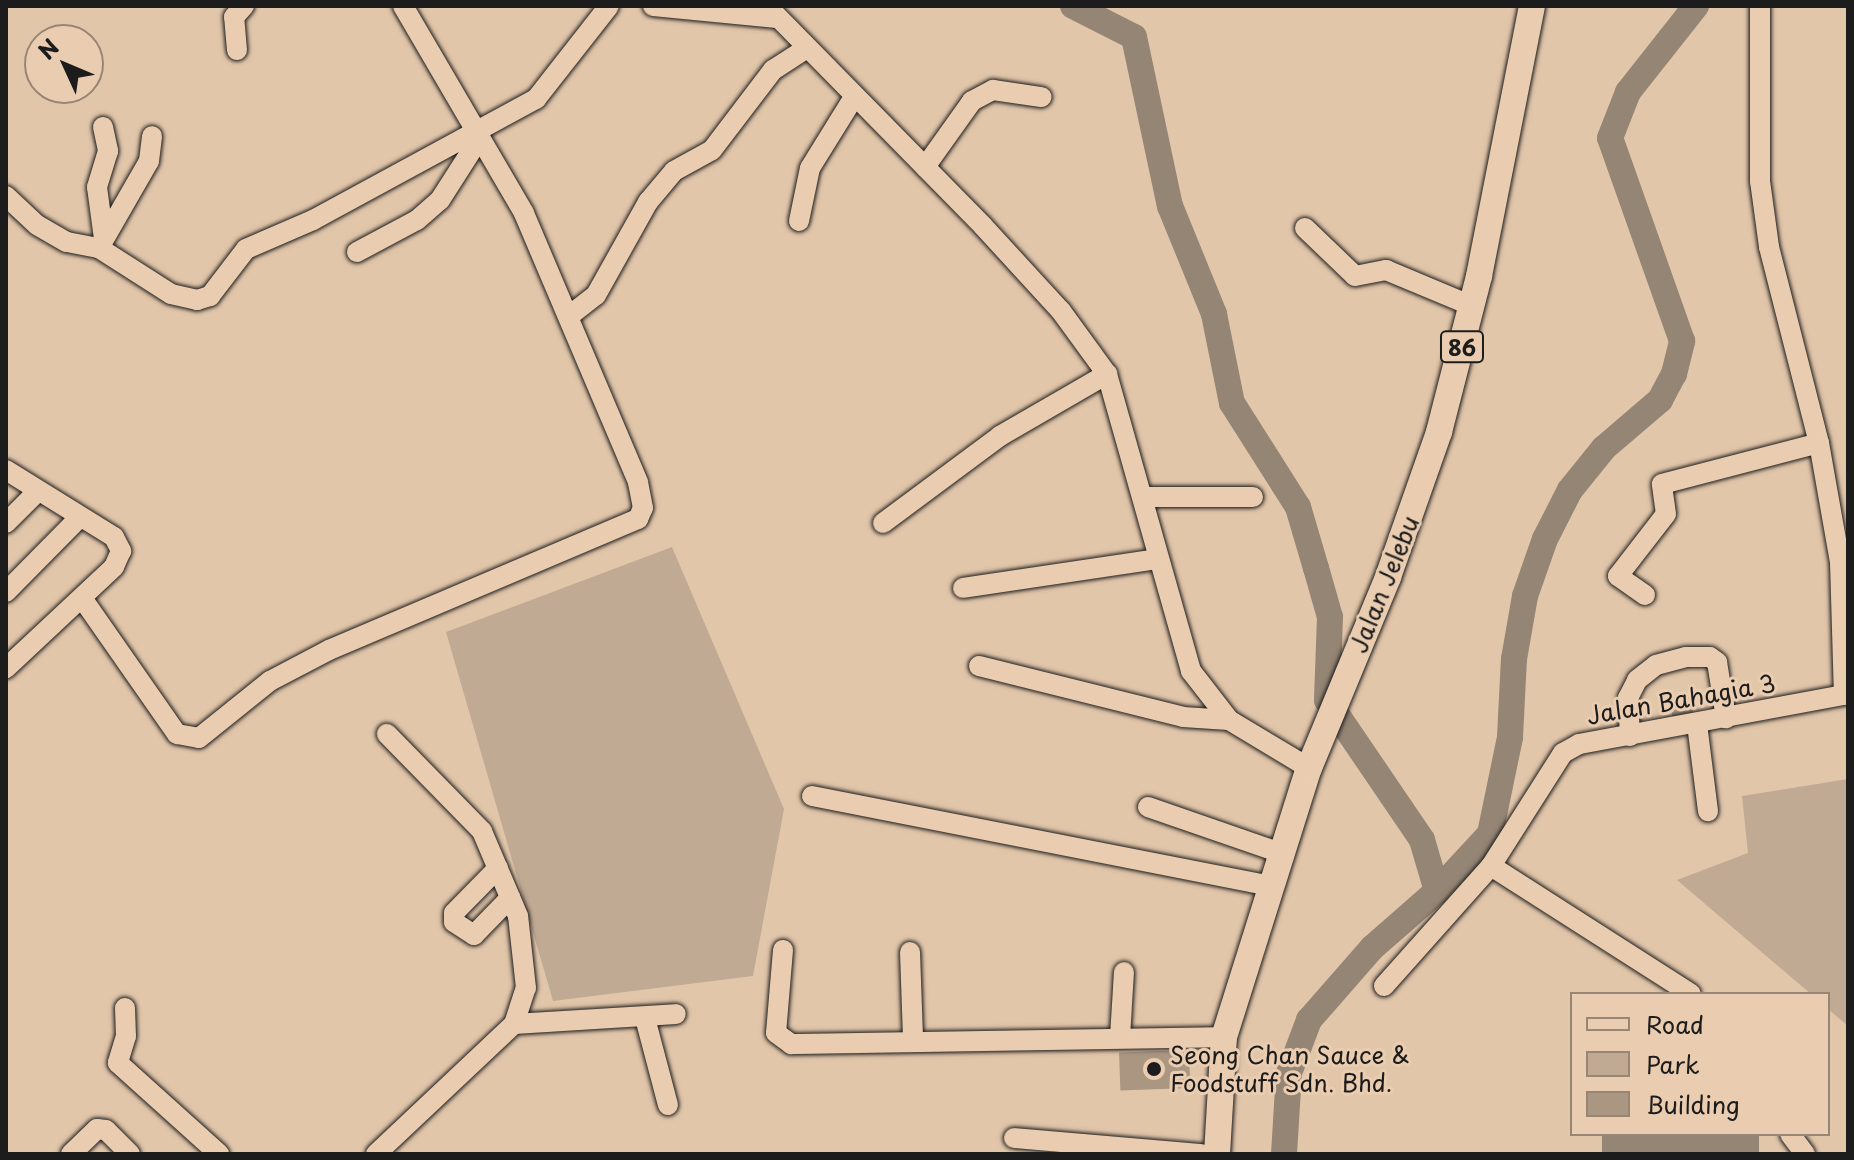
<!DOCTYPE html>
<html>
<head>
<meta charset="utf-8">
<style>
  body { margin:0 }
  #map { position:relative; width:1854px; height:1160px; overflow:hidden; background:#e2c6aa; font-family:"Playpen Sans",sans-serif }
  div>[style] { position:absolute }
  .green>* { inset:0; background:#c1aa93 }
  .water>* { inset:0; background:#958574; transform-origin:0 0 }
  .river>* { height:26px; margin:-13px; padding:0 13px; transform-origin:13px; border-radius:13px; background:#958574 }
  .building>* { inset:0; background:#ab9682; transform-origin:0 0 }
  .roads { filter:drop-shadow(0 0 2px #1c1c1c) drop-shadow(0 0 2px #1c1c1c) }
  .minor>* { height:20px; margin:-10px; padding:0 10px; transform-origin:10px; border-radius:10px; background:#eacdb0 }
  .major>* { height:26px; margin:-13px; padding:0 13px; transform-origin:13px; border-radius:13px; background:#eacdb0 }
  .dots>* { width:22px; height:22px; translate:-50% -50%; box-sizing:border-box; border:4px solid #eacdb0; border-radius:50% }
  span { translate:-50% -50%; white-space:nowrap; text-align:center; line-height:1.15; -webkit-text-stroke:6px #eacdb0; paint-order:stroke }
  .shield-label span { padding:2px 6px; background:#eacdb0; border:2px solid; border-radius:6px; -webkit-text-stroke-width:0 }
  .shield-label { font-size:22px; color:#1c1c1c; font-weight:700 }
  .street-label { font-size:24px; color:#1c1c1c }
  .poi-label { font-size:24px; color:#1c1c1c }
  .left { translate:0 -50%; text-align:left }
  .frame { position:absolute; inset:0; border:8px solid #1c1c1c; pointer-events:none }
  .legend { position:absolute; left:1570px; top:992px; width:260px; height:144px; box-sizing:border-box; background:#eacdb0; border:2px solid #988675; margin:0; padding:10px 14px; list-style:none; font-size:24px; color:#1c1c1c }
  .legend li { display:flex; align-items:center; gap:16px; height:40px }
  .legend b { width:40px; border:2px solid #988675 }
  .north { position:absolute; left:24px; top:24px; width:80px; height:80px; box-sizing:border-box; background:#eacdb0; border:2px solid #988675; border-radius:50%; rotate:314deg; font-size:22px; font-weight:700; line-height:32px; text-align:center; color:#1c1c1c }
  .north::after { content:''; display:block; margin:auto; width:28px; height:36px; background:#1c1c1c; clip-path:polygon(50% 0,100% 100%,50% 72%,0 100%) }
</style>
</head>
<body>
<div id="map">
  <div class="green">
    <i style="clip-path:polygon(672px 547px,784px 809px,753px 976px,553px 1001px,446px 632px)"></i>
    <i style="clip-path:polygon(1848px 779px,1848px 1026px,1828px 1009px,1828px 994px,1811px 994px,1677px 880px,1748px 853px,1742px 796px)"></i>
  </div>
  <div class="water">
    <i style="left:1602px;top:1134px;width:157px;height:23px"></i>
  </div>
  <div class="river">
    <i style="left:1073px;top:6px;width:68px;rotate:26.9deg"></i>
    <i style="left:1134px;top:37px;width:173px;rotate:78deg"></i>
    <i style="left:1170px;top:206px;width:117px;rotate:67.8deg"></i>
    <i style="left:1214px;top:314px;width:91px;rotate:78.6deg"></i>
    <i style="left:1232px;top:403px;width:123px;rotate:57.6deg"></i>
    <i style="left:1298px;top:507px;width:64px;rotate:73.6deg"></i>
    <i style="left:1316px;top:568px;width:51px;rotate:74.1deg"></i>
    <i style="left:1330px;top:617px;width:83px;rotate:92.1deg"></i>
    <i style="left:1327px;top:700px;width:169px;rotate:55.8deg"></i>
    <i style="left:1422px;top:840px;width:53px;rotate:73.6deg"></i>
    <i style="left:1284px;top:1154px;width:81px;rotate:-86.5deg"></i>
    <i style="left:1289px;top:1073px;width:57px;rotate:-69.3deg"></i>
    <i style="left:1309px;top:1020px;width:96px;rotate:-48.8deg"></i>
    <i style="left:1372px;top:948px;width:86px;rotate:-41.2deg"></i>
    <i style="left:1437px;top:891px;width:78px;rotate:-47.1deg"></i>
    <i style="left:1490px;top:834px;width:99px;rotate:-78.3deg"></i>
    <i style="left:1510px;top:737px;width:78px;rotate:-87.1deg"></i>
    <i style="left:1514px;top:659px;width:64px;rotate:-80.1deg"></i>
    <i style="left:1525px;top:596px;width:60px;rotate:-70.7deg"></i>
    <i style="left:1545px;top:539px;width:55px;rotate:-63deg"></i>
    <i style="left:1570px;top:490px;width:54px;rotate:-51deg"></i>
    <i style="left:1604px;top:448px;width:74px;rotate:-40.6deg"></i>
    <i style="left:1660px;top:400px;width:30px;rotate:-62deg"></i>
    <i style="left:1674px;top:374px;width:34px;rotate:-76deg"></i>
    <i style="left:1682px;top:341px;width:215px;rotate:-109.5deg"></i>
    <i style="left:1610px;top:138px;width:49px;rotate:-68.6deg"></i>
    <i style="left:1628px;top:92px;width:110px;rotate:-51.7deg"></i>
  </div>
  <div class="building">
    <i style="left:1690px;top:694px;width:24px;height:21px;rotate:81deg"></i>
    <i style="left:1189px;top:1050px;width:38px;height:70px;rotate:88deg"></i>
  </div>
  <div class="roads">
    <div class="minor">
      <i style="left:653px;top:6px;width:125px;rotate:5.5deg"></i>
      <i style="left:767px;top:6px;width:308px;rotate:45.5deg"></i>
      <i style="left:983px;top:226px;width:115px;rotate:47.5deg"></i>
      <i style="left:1061px;top:311px;width:78px;rotate:53.9deg"></i>
      <i style="left:1107px;top:374px;width:309px;rotate:74.2deg"></i>
      <i style="left:1191px;top:671px;width:62px;rotate:52.2deg"></i>
      <i style="left:1229px;top:720px;width:93px;rotate:31deg"></i>
      <i style="left:1760px;top:6px;width:175px;rotate:90deg"></i>
      <i style="left:1760px;top:181px;width:67px;rotate:82.2deg"></i>
      <i style="left:1769px;top:247px;width:202px;rotate:75.7deg"></i>
      <i style="left:1819px;top:443px;width:121px;rotate:80deg"></i>
      <i style="left:1840px;top:562px;width:133px;rotate:88.3deg"></i>
      <i style="left:237px;top:50px;width:33px;rotate:-95deg"></i>
      <i style="left:234px;top:17px;width:15px;rotate:-48deg"></i>
      <i style="left:103px;top:127px;width:25px;rotate:78deg"></i>
      <i style="left:108px;top:151px;width:38px;rotate:107deg"></i>
      <i style="left:97px;top:187px;width:52px;rotate:82.3deg"></i>
      <i style="left:925px;top:167px;width:81px;rotate:-54.5deg"></i>
      <i style="left:972px;top:101px;width:24px;rotate:-28deg"></i>
      <i style="left:993px;top:90px;width:49px;rotate:8.3deg"></i>
      <i style="left:6px;top:196px;width:42px;rotate:43.1deg"></i>
      <i style="left:37px;top:225px;width:34px;rotate:30deg"></i>
      <i style="left:67px;top:242px;width:33px;rotate:11deg"></i>
      <i style="left:99px;top:248px;width:85px;rotate:32.6deg"></i>
      <i style="left:171px;top:294px;width:27px;rotate:13deg"></i>
      <i style="left:197px;top:300px;width:14px;rotate:-17deg"></i>
      <i style="left:210px;top:296px;width:59px;rotate:-52.5deg"></i>
      <i style="left:246px;top:249px;width:73px;rotate:-23.4deg"></i>
      <i style="left:313px;top:220px;width:254px;rotate:-28.5deg"></i>
      <i style="left:536px;top:99px;width:118px;rotate:-51.9deg"></i>
      <i style="left:799px;top:221px;width:54px;rotate:-78.3deg"></i>
      <i style="left:810px;top:168px;width:84px;rotate:-58.2deg"></i>
      <i style="left:1305px;top:228px;width:69px;rotate:43.8deg"></i>
      <i style="left:1355px;top:276px;width:32px;rotate:-11deg"></i>
      <i style="left:1386px;top:270px;width:93px;rotate:22.7deg"></i>
      <i style="left:99px;top:248px;width:100px;rotate:-60.1deg"></i>
      <i style="left:149px;top:161px;width:25px;rotate:-83deg"></i>
      <i style="left:357px;top:252px;width:68px;rotate:-28.1deg"></i>
      <i style="left:417px;top:220px;width:30px;rotate:-41deg"></i>
      <i style="left:440px;top:200px;width:72px;rotate:-57.4deg"></i>
      <i style="left:569px;top:316px;width:34px;rotate:-38deg"></i>
      <i style="left:596px;top:295px;width:107px;rotate:-60.8deg"></i>
      <i style="left:648px;top:202px;width:40px;rotate:-50deg"></i>
      <i style="left:674px;top:171px;width:43px;rotate:-28.9deg"></i>
      <i style="left:712px;top:150px;width:101px;rotate:-52.7deg"></i>
      <i style="left:773px;top:70px;width:38px;rotate:-33deg"></i>
      <i style="left:6px;top:470px;width:127px;rotate:31.8deg"></i>
      <i style="left:114px;top:537px;width:16px;rotate:63deg"></i>
      <i style="left:121px;top:551px;width:17px;rotate:114deg"></i>
      <i style="left:114px;top:567px;width:148px;rotate:136.9deg"></i>
      <i style="left:1144px;top:497px;width:109px"></i>
      <i style="left:6px;top:523px;width:44px;rotate:-45deg"></i>
      <i style="left:883px;top:523px;width:146px;rotate:-36.6deg"></i>
      <i style="left:1000px;top:436px;width:124px;rotate:-30.1deg"></i>
      <i style="left:963px;top:588px;width:196px;rotate:-8.5deg"></i>
      <i style="left:6px;top:592px;width:105px;rotate:-45.4deg"></i>
      <i style="left:1645px;top:595px;width:33px;rotate:-145deg"></i>
      <i style="left:1618px;top:576px;width:78px;rotate:-52.3deg"></i>
      <i style="left:1666px;top:514px;width:30px;rotate:-98deg"></i>
      <i style="left:1662px;top:484px;width:162px;rotate:-14.6deg"></i>
      <i style="left:82px;top:598px;width:166px;rotate:55.1deg"></i>
      <i style="left:177px;top:734px;width:22px;rotate:10deg"></i>
      <i style="left:199px;top:738px;width:91px;rotate:-38.8deg"></i>
      <i style="left:270px;top:681px;width:67px;rotate:-27.7deg"></i>
      <i style="left:329px;top:650px;width:336px;rotate:-23deg"></i>
      <i style="left:638px;top:519px;width:12px;rotate:-66deg"></i>
      <i style="left:643px;top:508px;width:26px;rotate:-101deg"></i>
      <i style="left:638px;top:482px;width:292px;rotate:-113deg"></i>
      <i style="left:524px;top:213px;width:240px;rotate:-120.3deg"></i>
      <i style="left:979px;top:666px;width:210px;rotate:14deg"></i>
      <i style="left:1183px;top:717px;width:46px;rotate:3.7deg"></i>
      <i style="left:1697px;top:724px;width:88px;rotate:82.8deg"></i>
      <i style="left:1630px;top:736px;width:38px;rotate:-93deg"></i>
      <i style="left:1628px;top:698px;width:20px;rotate:-63deg"></i>
      <i style="left:1637px;top:680px;width:24px;rotate:-38deg"></i>
      <i style="left:1656px;top:665px;width:31px;rotate:-15deg"></i>
      <i style="left:1686px;top:657px;width:24px"></i>
      <i style="left:1710px;top:657px;width:9px;rotate:36deg"></i>
      <i style="left:1717px;top:662px;width:57px;rotate:80.9deg"></i>
      <i style="left:812px;top:796px;width:467px;rotate:11.1deg"></i>
      <i style="left:1148px;top:807px;width:141px;rotate:19.1deg"></i>
      <i style="left:1491px;top:866px;width:237px;rotate:32.6deg"></i>
      <i style="left:498px;top:868px;width:63px;rotate:134.4deg"></i>
      <i style="left:454px;top:913px;width:9px;rotate:90deg"></i>
      <i style="left:454px;top:922px;width:24px;rotate:33deg"></i>
      <i style="left:474px;top:935px;width:52px;rotate:-45.8deg"></i>
      <i style="left:783px;top:950px;width:83px;rotate:94.8deg"></i>
      <i style="left:776px;top:1033px;width:19px;rotate:36deg"></i>
      <i style="left:791px;top:1044px;width:433px;rotate:-0.9deg"></i>
      <i style="left:910px;top:952px;width:88px;rotate:88deg"></i>
      <i style="left:1384px;top:986px;width:161px;rotate:-48.3deg"></i>
      <i style="left:1491px;top:866px;width:134px;rotate:-57.5deg"></i>
      <i style="left:1563px;top:753px;width:18px;rotate:-29deg"></i>
      <i style="left:1579px;top:744px;width:274px;rotate:-10.5deg"></i>
      <i style="left:125px;top:1008px;width:28px;rotate:88deg"></i>
      <i style="left:126px;top:1036px;width:28px;rotate:107deg"></i>
      <i style="left:118px;top:1063px;width:136px;rotate:42deg"></i>
      <i style="left:645px;top:1018px;width:90px;rotate:75.2deg"></i>
      <i style="left:514px;top:1024px;width:162px;rotate:-3.5deg"></i>
      <i style="left:1120px;top:1037px;width:65px;rotate:-86.5deg"></i>
      <i style="left:1790px;top:1134px;width:25px;rotate:53deg"></i>
      <i style="left:1014px;top:1138px;width:188px;rotate:4.9deg"></i>
      <i style="left:71px;top:1154px;width:36px;rotate:-44deg"></i>
      <i style="left:97px;top:1129px;width:9px;rotate:6deg"></i>
      <i style="left:106px;top:1130px;width:34px;rotate:45deg"></i>
      <i style="left:376px;top:1154px;width:190px;rotate:-43.3deg"></i>
      <i style="left:514px;top:1024px;width:38px;rotate:-72deg"></i>
      <i style="left:526px;top:988px;width:72px;rotate:-96.3deg"></i>
      <i style="left:518px;top:916px;width:92px;rotate:-113deg"></i>
      <i style="left:482px;top:831px;width:136px;rotate:-134.4deg"></i>
    </div>
    <div class="major">
      <i style="left:1217px;top:1154px;width:117px;rotate:-86.6deg"></i>
      <i style="left:1224px;top:1037px;width:282px;rotate:-72.5deg"></i>
      <i style="left:1309px;top:768px;width:207px;rotate:-67.5deg"></i>
      <i style="left:1388px;top:577px;width:154px;rotate:-70.6deg"></i>
      <i style="left:1439px;top:432px;width:161px;rotate:-75.6deg"></i>
      <i style="left:1479px;top:276px;width:275px;rotate:-78.9deg"></i>
    </div>
  </div>
  <div class="dots">
    <i style="left:1154px;top:1069px;background:#1c1c1c"></i>
  </div>
  <div class="shield-label">
    <span style="left:1462px;top:347px">86</span>
  </div>
  <div class="street-label">
    <span style="left:1384px;top:584px;rotate:-68deg">Jalan Jelebu</span>
    <span style="left:1681px;top:699px;rotate:-10deg">Jalan Bahagia 3</span>
  </div>
  <div class="poi-label">
    <span class="left" style="left:1170px;top:1069px">Seong Chan Sauce &amp;<br>Foodstuff Sdn. Bhd.</span>
  </div>
  <div class="frame"></div>
  <ul class="legend">
  <li><b style="height:10px;background:#eacdb0"></b>Road</li>
  <li><b style="height:22px;background:#c1aa93"></b>Park</li>
  <li><b style="height:22px;background:#ab9682"></b>Building</li>
  </ul>
  <div class="north">N</div>
</div>
</body>
</html>
